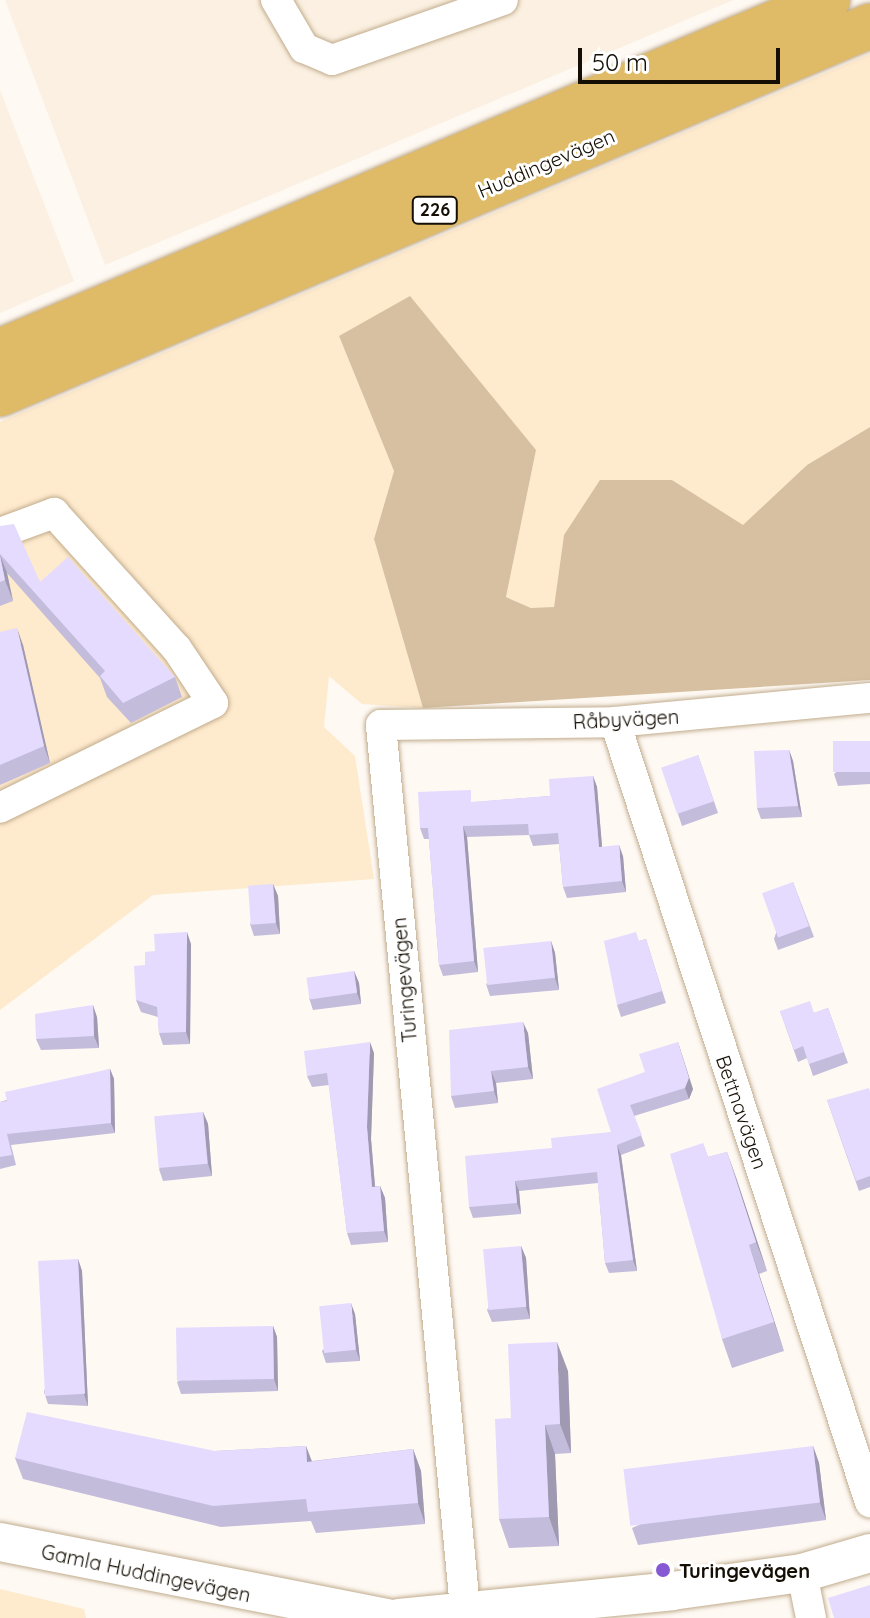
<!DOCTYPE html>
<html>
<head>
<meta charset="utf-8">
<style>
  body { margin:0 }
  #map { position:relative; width:870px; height:1618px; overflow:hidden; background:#fef9f3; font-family:Quicksand,sans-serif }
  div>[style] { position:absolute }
  .built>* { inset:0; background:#fbf0e1 }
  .green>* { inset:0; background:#feeacd }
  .forest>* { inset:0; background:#d6c0a1 }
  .roads { filter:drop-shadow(0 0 2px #c1ac8d) drop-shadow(0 0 2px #c1ac8d) }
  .minor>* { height:30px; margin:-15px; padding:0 15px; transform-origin:15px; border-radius:15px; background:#fff }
  .tertiary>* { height:38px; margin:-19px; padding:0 19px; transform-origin:19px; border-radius:19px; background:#fff }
  .primary>* { height:44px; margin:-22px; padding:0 22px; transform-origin:22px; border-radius:22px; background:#dfba67 }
  .wall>* { inset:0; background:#c4bcdb }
  .shaded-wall>* { inset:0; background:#a099b2 }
  .building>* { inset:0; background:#e4dbff; transform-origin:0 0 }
  .dots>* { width:22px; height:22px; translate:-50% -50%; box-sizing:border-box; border:4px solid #fff; border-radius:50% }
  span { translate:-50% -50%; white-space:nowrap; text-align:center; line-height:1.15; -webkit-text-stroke:6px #fff; paint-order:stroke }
  .shield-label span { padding:2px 6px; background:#fff; border:2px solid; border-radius:6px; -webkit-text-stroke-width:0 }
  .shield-label { font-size:18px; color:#150e04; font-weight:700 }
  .street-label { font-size:20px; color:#150e04 }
  .poi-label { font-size:20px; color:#150e04; font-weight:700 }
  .left { translate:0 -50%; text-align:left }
  .scale { position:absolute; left:578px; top:48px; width:202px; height:36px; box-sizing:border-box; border:4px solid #150e04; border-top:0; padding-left:10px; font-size:24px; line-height:28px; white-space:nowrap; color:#150e04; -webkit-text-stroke:6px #fff; paint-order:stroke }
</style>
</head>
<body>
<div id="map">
  <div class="built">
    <i style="clip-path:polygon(5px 0,733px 0,105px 265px)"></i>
    <i style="clip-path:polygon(0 90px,74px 281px,0 313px)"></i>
  </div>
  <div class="green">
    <i style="clip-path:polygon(870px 54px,870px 427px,807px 465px,743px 526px,672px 480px,564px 535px,554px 608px,531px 608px,506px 597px,536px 450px,339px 336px,394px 471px,374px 539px,423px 708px,362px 704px,329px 676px,324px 727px,355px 756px,374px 879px,153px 895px,0 1010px,0 422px)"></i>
    <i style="clip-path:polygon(0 1589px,84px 1609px,86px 1618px,0 1618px)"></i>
  </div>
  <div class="forest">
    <i style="clip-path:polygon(410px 296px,536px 450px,506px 597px,531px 608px,554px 607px,564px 535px,600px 480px,672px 480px,743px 525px,807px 465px,870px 427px,870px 680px,423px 708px,374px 539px,394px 471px,339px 336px)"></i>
  </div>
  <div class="roads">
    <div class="minor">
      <i style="left:276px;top:0;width:56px;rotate:59.7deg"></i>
      <i style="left:304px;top:48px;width:30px;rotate:23deg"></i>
      <i style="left:332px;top:60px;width:181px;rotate:-19.3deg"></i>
      <i style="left:0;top:533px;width:58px;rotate:-20.3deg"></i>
      <i style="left:54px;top:513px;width:183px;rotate:47.9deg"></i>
      <i style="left:177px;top:649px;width:65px;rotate:56.3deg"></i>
      <i style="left:213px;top:703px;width:237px;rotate:153.8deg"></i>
      <i style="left:615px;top:722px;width:821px;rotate:71.9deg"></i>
      <i style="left:802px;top:1573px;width:46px;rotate:78.7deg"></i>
      <i style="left:466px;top:1618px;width:897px;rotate:-95.44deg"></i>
      <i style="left:381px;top:725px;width:234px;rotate:-0.7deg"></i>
      <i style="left:615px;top:722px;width:256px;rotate:-5.4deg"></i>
    </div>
    <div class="tertiary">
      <i style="left:0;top:1542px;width:393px;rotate:11.1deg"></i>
      <i style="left:399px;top:1618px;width:274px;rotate:-5.6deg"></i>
      <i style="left:672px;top:1591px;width:131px;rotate:-7.9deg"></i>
      <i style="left:802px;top:1573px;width:71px;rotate:-16.4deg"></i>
    </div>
    <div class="primary">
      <i style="left:0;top:351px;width:899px;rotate:-22.97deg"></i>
      <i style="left:0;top:394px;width:945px;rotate:-22.93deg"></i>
    </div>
  </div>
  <div class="wall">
    <i style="clip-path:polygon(0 526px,40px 582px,175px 677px,182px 697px,131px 723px,107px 697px,100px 678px,7px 573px,13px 601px,0 606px)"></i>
    <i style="clip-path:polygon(0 632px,23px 645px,50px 763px,0 785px)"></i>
    <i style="clip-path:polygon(870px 741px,870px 784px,838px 786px,834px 774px)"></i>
    <i style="clip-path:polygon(789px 750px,793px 761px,802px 817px,761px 819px,757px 808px)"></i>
    <i style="clip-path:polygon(698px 755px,718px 813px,682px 826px,678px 814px)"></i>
    <i style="clip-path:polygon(593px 776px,597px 787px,602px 847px,623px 856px,626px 892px,567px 898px,563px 887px,559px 844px,533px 846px,529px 835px,467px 837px,478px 972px,443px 976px,439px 965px,429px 839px,424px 839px,420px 828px,475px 802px,550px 796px)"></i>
    <i style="clip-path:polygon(793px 882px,814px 937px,778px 950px,774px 939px)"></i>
    <i style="clip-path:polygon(273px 884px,278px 896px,280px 934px,254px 936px,250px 924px)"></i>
    <i style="clip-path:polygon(646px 939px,666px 1003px,621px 1017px,617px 1005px,639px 941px)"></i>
    <i style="clip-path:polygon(551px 941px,555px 953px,559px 990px,490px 996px,486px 984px)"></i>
    <i style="clip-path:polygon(191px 944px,190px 1044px,163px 1045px,159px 1033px,158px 1017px,141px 1012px,136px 1000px,145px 965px,155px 951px)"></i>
    <i style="clip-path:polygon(354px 971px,359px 983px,361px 1004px,313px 1010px,309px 998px)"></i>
    <i style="clip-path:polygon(828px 1008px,848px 1063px,813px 1076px,807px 1058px,798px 1062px,780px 1011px,814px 1013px)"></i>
    <i style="clip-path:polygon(97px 1017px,99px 1048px,41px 1050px,36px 1039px)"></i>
    <i style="clip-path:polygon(528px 1033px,533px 1079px,496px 1083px,498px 1103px,455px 1108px,451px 1096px)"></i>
    <i style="clip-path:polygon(374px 1053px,371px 1139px,375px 1186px,380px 1186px,385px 1198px,388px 1242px,351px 1245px,347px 1233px,329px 1085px,312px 1087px,307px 1076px)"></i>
    <i style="clip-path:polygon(110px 1069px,114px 1079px,115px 1133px,11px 1145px,16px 1165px,0 1169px,0 1102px)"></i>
    <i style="clip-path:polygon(645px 1072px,693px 1089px,689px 1099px,634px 1116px,645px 1146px,621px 1155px,637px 1271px,609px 1273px,605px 1263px,598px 1183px,519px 1191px,521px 1214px,473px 1218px,469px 1207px,552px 1148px,611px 1132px)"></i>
    <i style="clip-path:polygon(870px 1092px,870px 1187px,859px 1191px,827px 1100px)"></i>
    <i style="clip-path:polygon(203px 1112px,208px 1124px,212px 1176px,163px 1181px,159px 1169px)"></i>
    <i style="clip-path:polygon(703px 1143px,708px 1157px,727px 1152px,767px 1271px,759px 1274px,784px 1351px,732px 1368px,722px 1339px)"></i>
    <i style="clip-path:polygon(521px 1246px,526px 1258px,530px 1319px,492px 1322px,487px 1310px)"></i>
    <i style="clip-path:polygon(78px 1259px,82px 1271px,88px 1406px,48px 1404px,44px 1392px)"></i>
    <i style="clip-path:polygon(355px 1314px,360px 1361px,326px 1363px,322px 1351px)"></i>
    <i style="clip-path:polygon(273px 1326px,277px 1337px,278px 1391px,181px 1394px,177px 1382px)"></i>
    <i style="clip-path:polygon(568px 1371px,571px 1453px,555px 1454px,559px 1546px,509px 1548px,499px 1519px,511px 1418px)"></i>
    <i style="clip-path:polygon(306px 1446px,312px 1461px,413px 1449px,421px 1471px,425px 1524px,316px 1533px,311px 1521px,221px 1527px,23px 1479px,15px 1458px,215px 1451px)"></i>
    <i style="clip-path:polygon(813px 1446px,819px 1463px,826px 1520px,638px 1545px,632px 1528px)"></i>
  </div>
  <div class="shaded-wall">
    <i style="clip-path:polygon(0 555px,7px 573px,13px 601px,5px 580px)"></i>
    <i style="clip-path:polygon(17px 628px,23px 645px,50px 763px,44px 746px)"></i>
    <i style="clip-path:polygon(789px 750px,793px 761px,802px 817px,798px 806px)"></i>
    <i style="clip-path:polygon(593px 776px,597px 787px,603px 858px,599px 847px)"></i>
    <i style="clip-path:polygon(463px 826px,467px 837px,478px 972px,474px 961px)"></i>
    <i style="clip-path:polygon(619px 845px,623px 856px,626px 892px,622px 881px)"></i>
    <i style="clip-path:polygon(273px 884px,278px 896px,280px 934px,276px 923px)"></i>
    <i style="clip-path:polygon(187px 932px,191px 944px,190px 1044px,186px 1032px)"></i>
    <i style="clip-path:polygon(551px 941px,555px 953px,559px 990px,555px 978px)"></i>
    <i style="clip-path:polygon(354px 971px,359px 983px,361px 1004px,357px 993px)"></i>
    <i style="clip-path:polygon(93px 1005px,97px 1017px,99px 1048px,94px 1036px)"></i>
    <i style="clip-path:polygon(523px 1022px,528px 1033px,533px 1079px,528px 1067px)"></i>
    <i style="clip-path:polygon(370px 1042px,374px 1053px,371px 1139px,376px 1198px,372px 1187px,367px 1127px)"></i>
    <i style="clip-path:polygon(678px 1042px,693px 1089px,689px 1099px,685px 1088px)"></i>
    <i style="clip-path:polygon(110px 1069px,114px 1079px,115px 1133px,111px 1123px)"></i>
    <i style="clip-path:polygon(491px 1071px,496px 1083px,498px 1103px,494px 1091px)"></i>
    <i style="clip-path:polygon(203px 1112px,208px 1124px,212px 1176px,208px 1164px)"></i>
    <i style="clip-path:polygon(617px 1145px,621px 1155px,637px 1271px,633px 1260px)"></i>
    <i style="clip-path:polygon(727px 1152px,737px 1180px,767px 1271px,756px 1242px)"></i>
    <i style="clip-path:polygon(515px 1181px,519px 1191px,521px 1214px,517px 1203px)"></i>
    <i style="clip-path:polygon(380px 1186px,385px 1198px,388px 1242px,384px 1231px)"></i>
    <i style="clip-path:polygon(749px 1245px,759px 1274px,784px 1351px,774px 1322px)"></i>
    <i style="clip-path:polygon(521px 1246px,526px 1258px,530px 1319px,526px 1307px)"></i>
    <i style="clip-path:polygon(78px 1259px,82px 1271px,88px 1406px,84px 1394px)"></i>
    <i style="clip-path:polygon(351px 1303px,355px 1314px,360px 1361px,356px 1350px)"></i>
    <i style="clip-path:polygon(273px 1326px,277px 1337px,278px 1391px,274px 1379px)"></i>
    <i style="clip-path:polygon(557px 1342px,568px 1371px,571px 1453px,560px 1424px)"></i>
    <i style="clip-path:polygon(545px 1425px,555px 1454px,559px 1546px,549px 1517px)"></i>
    <i style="clip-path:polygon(306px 1446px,314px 1468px,307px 1462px)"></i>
    <i style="clip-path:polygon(813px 1446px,819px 1463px,826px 1520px,820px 1503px)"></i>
    <i style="clip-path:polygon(413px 1449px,421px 1471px,425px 1524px,418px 1503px)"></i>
  </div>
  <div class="building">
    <i style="clip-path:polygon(14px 524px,40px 582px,68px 557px,175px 677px,123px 703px,100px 676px,105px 671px,0 554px,0 526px)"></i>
    <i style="clip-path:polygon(0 556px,5px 580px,0 582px)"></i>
    <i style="clip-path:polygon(17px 628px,44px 746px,0 765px,0 632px)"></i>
    <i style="left:870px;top:741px;width:31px;height:37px;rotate:90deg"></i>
    <i style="clip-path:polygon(789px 750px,798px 806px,757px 808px,754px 751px)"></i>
    <i style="left:698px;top:755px;width:49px;height:39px;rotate:71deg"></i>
    <i style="clip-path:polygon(593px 776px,599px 847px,619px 845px,622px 881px,563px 887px,558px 833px,529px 835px,528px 824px,463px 826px,474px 961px,439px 965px,428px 828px,420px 828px,418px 792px,471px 790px,471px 802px,550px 796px,549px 779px)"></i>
    <i style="left:793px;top:882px;width:47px;height:33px;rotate:70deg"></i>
    <i style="left:273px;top:884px;width:39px;height:25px;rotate:86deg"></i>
    <i style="clip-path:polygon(187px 932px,186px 1032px,159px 1033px,157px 1007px,136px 1000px,134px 966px,145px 965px,145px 952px,155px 951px,154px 934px)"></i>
    <i style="clip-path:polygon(636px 932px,639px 941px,646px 939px,662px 991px,617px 1005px,604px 941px)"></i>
    <i style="left:551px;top:941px;width:37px;height:68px;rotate:84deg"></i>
    <i style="left:354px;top:971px;width:22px;height:48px;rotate:82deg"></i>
    <i style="clip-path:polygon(810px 1001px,814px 1013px,828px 1008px,844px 1052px,809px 1064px,803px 1046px,794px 1050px,780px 1011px)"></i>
    <i style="clip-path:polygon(93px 1005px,94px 1036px,36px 1039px,35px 1014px)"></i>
    <i style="clip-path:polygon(523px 1022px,528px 1067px,491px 1071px,494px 1091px,451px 1096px,449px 1030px)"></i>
    <i style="clip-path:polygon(370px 1042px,367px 1127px,372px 1187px,380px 1186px,384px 1231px,347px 1233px,327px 1073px,307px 1076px,304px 1051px)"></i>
    <i style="clip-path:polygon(678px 1042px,689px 1078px,685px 1088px,630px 1105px,642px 1135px,617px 1145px,633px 1260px,605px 1263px,597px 1172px,515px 1181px,517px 1203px,469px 1207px,465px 1156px,552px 1148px,551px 1138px,611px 1132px,597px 1089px,645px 1072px,639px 1054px)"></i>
    <i style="clip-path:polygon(110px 1069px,111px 1123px,7px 1134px,12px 1155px,0 1157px,0 1102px,7px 1101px,5px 1092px)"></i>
    <i style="clip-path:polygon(869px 1088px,870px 1092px,870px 1176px,856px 1181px,827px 1100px)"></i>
    <i style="left:203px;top:1112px;width:52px;height:49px;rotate:85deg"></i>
    <i style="clip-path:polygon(703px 1143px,708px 1157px,727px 1152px,756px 1242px,749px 1245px,774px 1322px,722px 1339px,670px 1154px)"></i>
    <i style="left:521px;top:1246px;width:61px;height:38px;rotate:85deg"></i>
    <i style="left:78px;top:1259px;width:135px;height:40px;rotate:87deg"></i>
    <i style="left:351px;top:1303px;width:47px;height:32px;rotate:84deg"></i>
    <i style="left:273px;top:1326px;width:53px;height:97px;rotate:89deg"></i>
    <i style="clip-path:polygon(557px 1342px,560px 1424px,545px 1425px,549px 1517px,499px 1519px,495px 1419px,511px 1418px,508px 1344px)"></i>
    <i style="clip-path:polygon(27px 1412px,215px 1451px,306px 1446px,307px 1462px,413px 1449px,418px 1503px,308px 1512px,306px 1499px,213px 1506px,15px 1458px)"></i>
    <i style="left:813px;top:1446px;width:57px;height:191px;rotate:83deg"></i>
    <i style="clip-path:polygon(870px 1585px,870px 1618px,834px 1618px,828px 1598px)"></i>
  </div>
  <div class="dots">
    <i style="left:663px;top:1570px;background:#8459d3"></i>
  </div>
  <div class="shield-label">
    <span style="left:435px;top:210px">226</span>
  </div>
  <div class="street-label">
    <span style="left:546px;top:163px;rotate:-23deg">Huddingevägen</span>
    <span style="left:626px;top:719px;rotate:-3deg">Råbyvägen</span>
    <span style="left:404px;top:980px;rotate:-95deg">Turingevägen</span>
    <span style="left:742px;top:1112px;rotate:71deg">Bettnavägen</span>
    <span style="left:146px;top:1573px;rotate:12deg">Gamla Huddingevägen</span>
  </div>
  <div class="poi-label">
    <span class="left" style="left:679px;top:1570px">Turingevägen</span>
  </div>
  <div class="scale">50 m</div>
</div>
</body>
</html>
